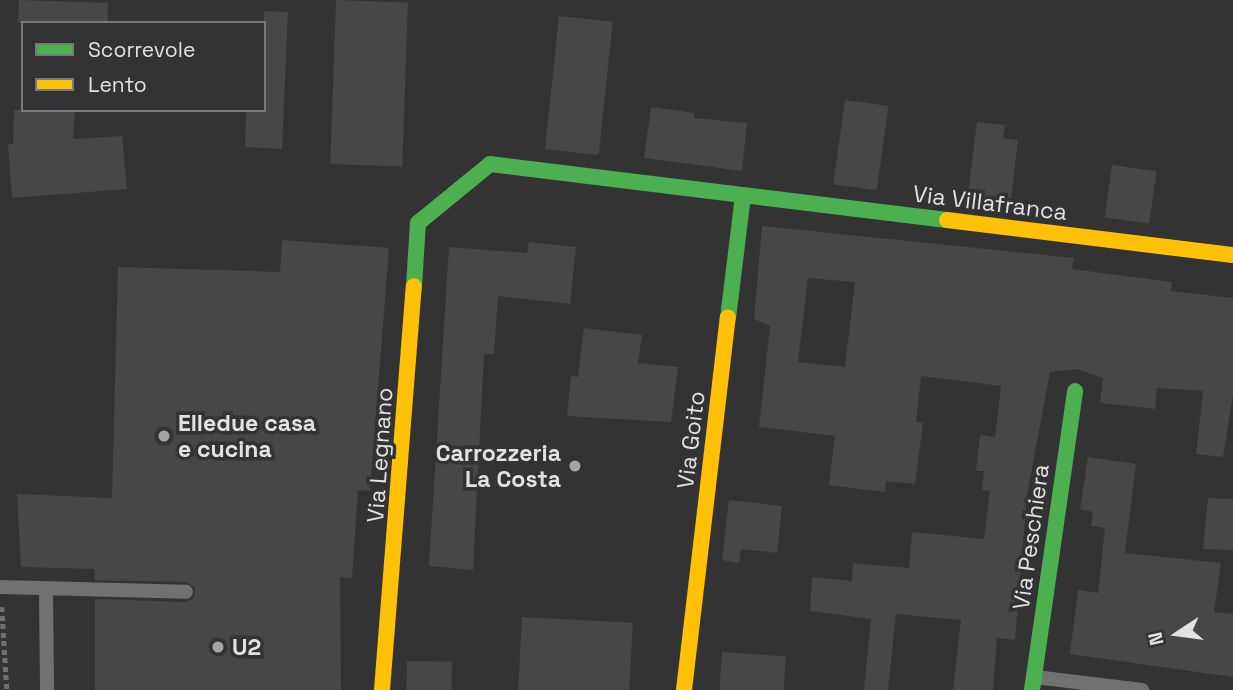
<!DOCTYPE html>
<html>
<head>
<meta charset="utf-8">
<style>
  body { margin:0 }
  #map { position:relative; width:1233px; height:690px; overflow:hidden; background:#333; font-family:"Space Grotesk",sans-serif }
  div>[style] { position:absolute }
  .building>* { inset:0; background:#474747; transform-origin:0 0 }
  .path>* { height:4.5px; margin-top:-2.25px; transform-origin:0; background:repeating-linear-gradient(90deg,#717071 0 5px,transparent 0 8.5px) }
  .lane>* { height:14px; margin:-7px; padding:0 7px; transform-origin:7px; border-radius:7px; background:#727172 }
  .fast>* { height:16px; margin:-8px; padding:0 8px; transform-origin:8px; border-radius:8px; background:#4caf50 }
  .slow>* { height:16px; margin:-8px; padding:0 8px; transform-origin:8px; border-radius:8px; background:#ffc107 }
  .dots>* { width:19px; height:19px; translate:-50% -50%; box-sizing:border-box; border:4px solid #333234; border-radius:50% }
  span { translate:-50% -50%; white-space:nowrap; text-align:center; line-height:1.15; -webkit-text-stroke:7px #333234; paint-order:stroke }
  .street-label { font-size:23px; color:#e2e2e3 }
  .poi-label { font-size:23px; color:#e2e2e3; font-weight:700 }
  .left { translate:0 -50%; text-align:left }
  .right { translate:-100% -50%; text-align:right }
  .legend { position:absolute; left:21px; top:21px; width:245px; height:91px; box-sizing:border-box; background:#333234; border:2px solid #79787a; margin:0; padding:9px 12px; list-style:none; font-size:21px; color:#e2e2e3 }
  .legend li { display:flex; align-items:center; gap:14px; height:35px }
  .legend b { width:35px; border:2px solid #79787a }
  .north { position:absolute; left:1142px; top:599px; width:70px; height:70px; -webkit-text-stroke:5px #333234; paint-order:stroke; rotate:257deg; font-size:19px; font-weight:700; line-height:28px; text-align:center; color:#e2e2e3 }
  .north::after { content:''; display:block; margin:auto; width:24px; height:32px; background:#e2e2e3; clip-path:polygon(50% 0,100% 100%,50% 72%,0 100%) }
</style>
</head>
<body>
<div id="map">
  <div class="building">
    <i style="left:19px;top:0;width:89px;height:23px;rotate:2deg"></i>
    <i style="left:336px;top:0;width:72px;height:164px;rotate:2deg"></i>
    <i style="clip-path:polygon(264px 11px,288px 12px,282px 149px,245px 147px,246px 110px,264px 110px)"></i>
    <i style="left:559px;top:16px;width:54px;height:134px;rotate:6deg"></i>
    <i style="left:845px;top:100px;width:44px;height:85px;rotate:8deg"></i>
    <i style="clip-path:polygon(651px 107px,695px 113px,694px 118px,747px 123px,742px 171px,644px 158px)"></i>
    <i style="clip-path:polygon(14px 110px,75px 110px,73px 139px,122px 136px,127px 189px,12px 198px,8px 144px,13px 144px)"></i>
    <i style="clip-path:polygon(977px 122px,1005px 125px,1003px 138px,1018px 140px,1011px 199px,968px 194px)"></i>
    <i style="left:1112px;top:165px;width:45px;height:53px;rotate:8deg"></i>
    <i style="clip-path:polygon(evenodd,762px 226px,1074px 258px,1072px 269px,1172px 282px,1171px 291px,1233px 298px,1233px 395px,1223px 457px,1196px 454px,1203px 391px,1157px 388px,1155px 409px,1100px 403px,1103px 378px,1077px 369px,1050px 372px,1027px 495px,1015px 640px,997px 638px,993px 690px,953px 690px,961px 620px,896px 614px,888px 690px,864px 690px,871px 619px,810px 611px,812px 577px,852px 581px,853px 563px,909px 568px,912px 532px,984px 539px,990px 491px,982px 490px,984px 471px,976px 471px,980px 435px,995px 437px,1001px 386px,921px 376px,916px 422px,923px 423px,915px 484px,886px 481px,885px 492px,829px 485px,835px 436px,759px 427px,770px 326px,754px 319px,762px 226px,808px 278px,855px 282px,845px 367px,798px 362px,808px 278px)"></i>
    <i style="clip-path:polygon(282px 240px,389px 248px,370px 491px,358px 490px,352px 578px,340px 577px,341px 690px,95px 690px,95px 599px,186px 602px,194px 598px,195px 588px,186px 582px,95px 580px,94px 569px,21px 567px,17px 494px,112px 498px,118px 267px,280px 272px)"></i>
    <i style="clip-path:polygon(529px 242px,576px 247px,570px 304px,498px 296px,494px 354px,484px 354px,473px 570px,429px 566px,449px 247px,527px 253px)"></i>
    <i style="clip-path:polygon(584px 328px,642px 335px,638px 363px,678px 367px,671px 422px,567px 416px,571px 376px,578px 377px)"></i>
    <i style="clip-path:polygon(1088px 457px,1136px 464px,1125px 553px,1221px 563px,1214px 612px,1233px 614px,1233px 677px,1070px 654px,1078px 590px,1098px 593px,1105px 528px,1091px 526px,1093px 512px,1080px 509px)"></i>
    <i style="clip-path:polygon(1208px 498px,1233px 499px,1233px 550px,1203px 549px)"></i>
    <i style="clip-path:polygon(729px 500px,782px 506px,777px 553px,741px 549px,739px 563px,722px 560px)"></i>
    <i style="left:522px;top:617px;width:111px;height:73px;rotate:3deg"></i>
    <i style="left:722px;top:652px;width:64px;height:38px;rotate:4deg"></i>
    <i style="left:407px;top:661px;width:45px;height:29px;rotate:1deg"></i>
  </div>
  <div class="path">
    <i style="left:2px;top:607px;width:83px;rotate:86.6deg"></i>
  </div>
  <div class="lane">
    <i style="left:0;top:587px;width:186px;rotate:1.5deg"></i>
    <i style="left:46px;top:589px;width:101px;rotate:89.4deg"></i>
    <i style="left:1035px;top:677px;width:108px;rotate:6.9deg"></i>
  </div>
  <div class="fast">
    <i style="left:414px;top:286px;width:63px;rotate:-86.4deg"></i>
    <i style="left:418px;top:223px;width:93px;rotate:-39.3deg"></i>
    <i style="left:490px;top:164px;width:460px;rotate:7deg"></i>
    <i style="left:728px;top:318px;width:123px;rotate:-83deg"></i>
    <i style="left:1032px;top:690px;width:302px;rotate:-81.8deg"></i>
  </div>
  <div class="slow">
    <i style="left:947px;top:220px;width:288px;rotate:7deg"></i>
    <i style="left:382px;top:690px;width:405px;rotate:-85.5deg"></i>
    <i style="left:684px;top:690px;width:375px;rotate:-83.3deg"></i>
  </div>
  <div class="dots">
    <i style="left:164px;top:436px;background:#a5a5a5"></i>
    <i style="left:575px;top:466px;background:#a5a5a5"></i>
    <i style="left:218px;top:647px;background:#a5a5a5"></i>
  </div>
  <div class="street-label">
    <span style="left:990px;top:203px;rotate:7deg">Via Villafranca</span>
    <span style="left:691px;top:440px;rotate:-83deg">Via Goito</span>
    <span style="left:380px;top:455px;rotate:-86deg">Via Legnano</span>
    <span style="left:1031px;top:537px;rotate:-82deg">Via Peschiera</span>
  </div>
  <div class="poi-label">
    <span class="left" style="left:178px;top:436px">Elledue casa<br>e cucina</span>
    <span class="right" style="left:561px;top:466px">Carrozzeria<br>La Costa</span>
    <span class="left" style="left:232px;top:647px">U2</span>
  </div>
  <ul class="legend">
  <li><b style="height:9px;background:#4caf50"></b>Scorrevole</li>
  <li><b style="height:9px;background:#ffc107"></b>Lento</li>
  </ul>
  <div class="north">N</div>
</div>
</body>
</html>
